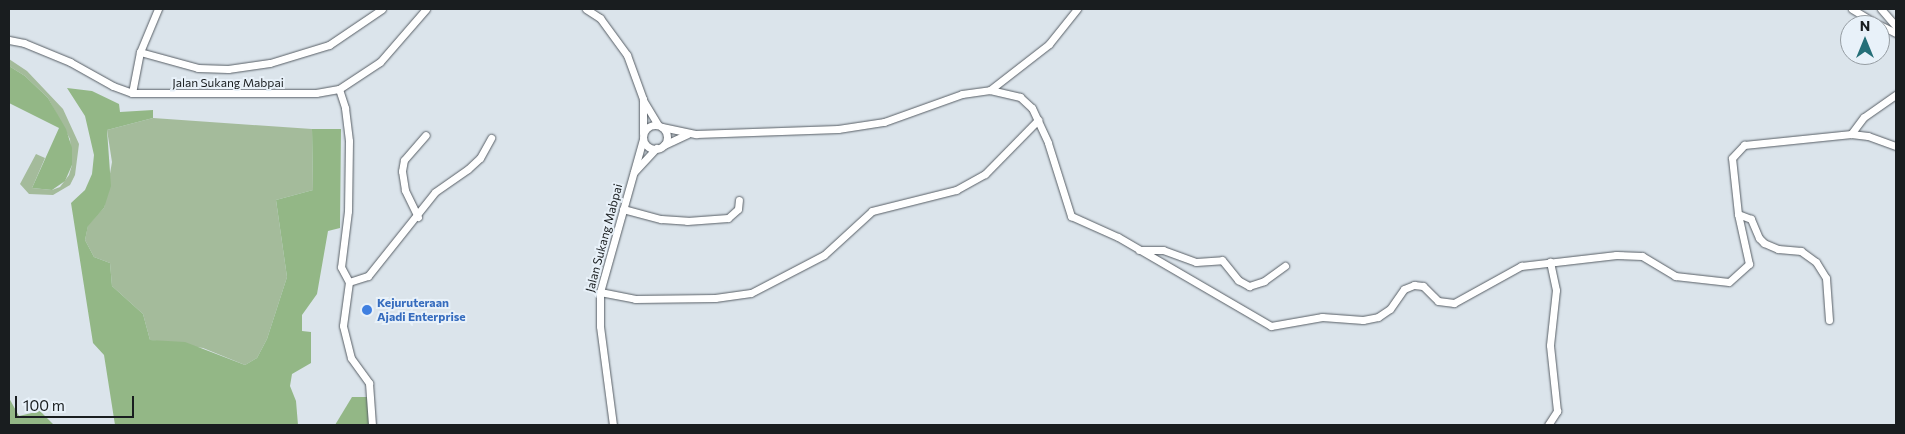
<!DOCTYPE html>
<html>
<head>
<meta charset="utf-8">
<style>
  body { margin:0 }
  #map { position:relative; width:1905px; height:434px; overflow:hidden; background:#dbe4eb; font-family:Commissioner,sans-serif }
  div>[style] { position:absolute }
  .green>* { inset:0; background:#a4bb9b }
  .forest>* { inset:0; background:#93b786 }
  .roads { filter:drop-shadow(0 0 1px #575e65) drop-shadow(0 0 1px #575e65) }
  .street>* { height:7px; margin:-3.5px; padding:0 3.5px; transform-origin:3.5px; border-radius:3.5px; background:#fff }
  .street>.ring { margin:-3.5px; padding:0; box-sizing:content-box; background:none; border:7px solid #fff; border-radius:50% }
  .dots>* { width:14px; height:14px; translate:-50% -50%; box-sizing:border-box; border:2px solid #e8f1f9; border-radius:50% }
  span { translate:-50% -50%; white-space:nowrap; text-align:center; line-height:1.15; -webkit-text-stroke:4px #e8f1f9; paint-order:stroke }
  .street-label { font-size:12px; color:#191d1f }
  .shop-label { font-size:12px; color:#366cbe; font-weight:700 }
  .left { translate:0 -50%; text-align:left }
  .frame { position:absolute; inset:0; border:10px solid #191d1f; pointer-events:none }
  .north { position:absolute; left:1840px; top:15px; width:50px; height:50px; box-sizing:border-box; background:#e8f1f9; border:1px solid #959ca2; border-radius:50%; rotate:0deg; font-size:14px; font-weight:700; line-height:20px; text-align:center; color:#191d1f }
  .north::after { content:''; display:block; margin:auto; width:18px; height:22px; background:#256f78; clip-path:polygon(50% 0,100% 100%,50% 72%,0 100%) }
  .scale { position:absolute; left:15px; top:396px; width:119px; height:22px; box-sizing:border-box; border:2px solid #191d1f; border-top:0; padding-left:6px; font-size:15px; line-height:18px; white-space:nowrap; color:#191d1f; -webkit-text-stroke:4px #e8f1f9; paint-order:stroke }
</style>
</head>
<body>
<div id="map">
  <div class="green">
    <i style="clip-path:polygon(9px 59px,27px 71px,63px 109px,79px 144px,75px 175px,70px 185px,53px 195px,29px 194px,20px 184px,36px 154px,45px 158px,32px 188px,52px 190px,60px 187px,69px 175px,72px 165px,70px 139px,48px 98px,25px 76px,9px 66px)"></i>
    <i style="clip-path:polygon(153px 118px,312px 129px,313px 190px,276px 200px,287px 277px,267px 339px,257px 358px,245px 365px,203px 348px,150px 340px,143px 314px,112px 286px,110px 263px,94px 257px,85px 240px,88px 225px,104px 208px,112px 162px,107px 130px)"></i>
  </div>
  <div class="forest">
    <i style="clip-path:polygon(9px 66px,25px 76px,48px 98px,66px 129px,72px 148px,72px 165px,65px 181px,52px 190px,32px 188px,59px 128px,9px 103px)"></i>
    <i style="clip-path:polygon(67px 88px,92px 91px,119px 104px,120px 112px,153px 110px,153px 118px,107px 130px,111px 186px,104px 208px,88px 226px,85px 240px,94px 257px,110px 263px,112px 286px,143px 314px,150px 340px,185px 342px,245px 365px,257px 358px,267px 339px,287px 277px,276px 200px,313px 190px,312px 129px,341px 129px,340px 228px,328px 231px,317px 294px,302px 315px,302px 331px,311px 332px,311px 363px,292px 374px,290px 386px,296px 401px,298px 425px,115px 425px,104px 355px,93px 343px,71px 203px,85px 190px,92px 174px,94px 155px,85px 116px)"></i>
    <i style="clip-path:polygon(352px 397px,372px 397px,372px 425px,335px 425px)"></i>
    <i style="clip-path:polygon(9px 398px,19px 416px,40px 411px,54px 425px,9px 425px)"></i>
  </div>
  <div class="roads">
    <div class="street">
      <i style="left:586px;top:9px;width:17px;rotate:33deg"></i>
      <i style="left:600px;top:18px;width:46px;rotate:53.9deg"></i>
      <i style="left:627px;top:55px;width:47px;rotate:70deg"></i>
      <i style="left:643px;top:99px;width:34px;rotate:90deg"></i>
      <i style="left:1852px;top:9px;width:31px;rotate:31deg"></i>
      <i style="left:1881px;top:9px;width:23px;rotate:49deg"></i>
      <i style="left:1880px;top:25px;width:18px;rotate:27deg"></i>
      <i style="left:9px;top:40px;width:15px;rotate:11deg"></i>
      <i style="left:24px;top:43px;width:50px;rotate:22.4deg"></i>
      <i style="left:70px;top:62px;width:49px;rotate:29.2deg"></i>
      <i style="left:113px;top:86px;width:20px;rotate:20deg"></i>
      <i style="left:132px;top:93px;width:184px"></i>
      <i style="left:316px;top:93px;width:23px;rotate:-10deg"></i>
      <i style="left:339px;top:89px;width:49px;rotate:-33.4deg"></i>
      <i style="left:380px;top:62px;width:70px;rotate:-49deg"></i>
      <i style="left:140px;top:52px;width:60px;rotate:15.4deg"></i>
      <i style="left:198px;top:68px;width:30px;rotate:2deg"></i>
      <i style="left:228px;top:69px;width:42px;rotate:-8.1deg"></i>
      <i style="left:270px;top:63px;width:62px;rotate:-17deg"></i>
      <i style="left:329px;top:45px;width:64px;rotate:-34.2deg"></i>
      <i style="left:339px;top:89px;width:20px;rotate:72deg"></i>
      <i style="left:345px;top:108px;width:33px;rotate:83deg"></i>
      <i style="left:349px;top:141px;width:70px;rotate:90.8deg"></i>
      <i style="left:348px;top:211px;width:56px;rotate:97.1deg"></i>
      <i style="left:341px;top:267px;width:17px;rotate:62deg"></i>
      <i style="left:349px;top:282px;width:44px;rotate:97.8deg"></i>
      <i style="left:343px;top:326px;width:33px;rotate:76deg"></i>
      <i style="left:351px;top:358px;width:31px;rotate:54deg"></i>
      <i style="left:369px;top:383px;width:42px;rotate:85.9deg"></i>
      <i style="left:990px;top:90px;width:31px;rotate:13deg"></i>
      <i style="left:1020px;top:97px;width:16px;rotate:43deg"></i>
      <i style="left:1032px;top:108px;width:38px;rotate:65deg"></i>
      <i style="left:1048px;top:143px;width:77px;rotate:72.5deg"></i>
      <i style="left:1071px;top:216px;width:51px;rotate:24.1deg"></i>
      <i style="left:1118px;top:237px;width:177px;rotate:30.2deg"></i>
      <i style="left:1271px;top:326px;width:52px;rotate:-10deg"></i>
      <i style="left:1322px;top:317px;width:41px;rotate:4.2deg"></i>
      <i style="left:1363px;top:320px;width:15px;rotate:-11deg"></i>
      <i style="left:1378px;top:317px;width:14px;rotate:-34deg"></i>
      <i style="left:1390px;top:309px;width:24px;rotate:-55deg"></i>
      <i style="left:1404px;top:289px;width:11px;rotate:-22deg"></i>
      <i style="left:1414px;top:285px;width:9px;rotate:6deg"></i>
      <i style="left:1423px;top:286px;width:21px;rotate:45deg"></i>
      <i style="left:1438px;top:301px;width:16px;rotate:7deg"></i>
      <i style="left:1454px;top:303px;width:77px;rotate:-28.9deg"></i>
      <i style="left:1521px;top:266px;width:96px;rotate:-6.6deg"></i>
      <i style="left:1616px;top:255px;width:26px;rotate:2deg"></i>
      <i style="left:1642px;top:256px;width:39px;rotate:31deg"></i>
      <i style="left:1675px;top:276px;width:54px;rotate:6.3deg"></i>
      <i style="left:1729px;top:282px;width:27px;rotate:-42deg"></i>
      <i style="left:1749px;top:264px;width:51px;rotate:-102.4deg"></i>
      <i style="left:132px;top:93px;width:42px;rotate:-79deg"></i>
      <i style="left:140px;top:52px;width:47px;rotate:-67.3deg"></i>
      <i style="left:643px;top:100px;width:29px;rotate:59deg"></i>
      <i class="ring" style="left:643px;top:125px;width:17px;height:17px"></i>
      <i style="left:662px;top:127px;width:35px;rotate:12deg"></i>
      <i style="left:696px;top:134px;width:142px;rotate:-2deg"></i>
      <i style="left:838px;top:129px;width:47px;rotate:-8.7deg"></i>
      <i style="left:884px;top:122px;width:83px;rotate:-19.7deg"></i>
      <i style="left:962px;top:94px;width:28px;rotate:-8deg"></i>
      <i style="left:990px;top:90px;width:75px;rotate:-37.9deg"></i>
      <i style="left:1049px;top:44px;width:45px;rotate:-51.3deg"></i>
      <i style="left:1851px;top:134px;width:21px;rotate:-53deg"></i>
      <i style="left:1864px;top:117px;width:39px;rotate:-35deg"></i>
      <i style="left:664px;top:145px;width:26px;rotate:-25deg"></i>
      <i style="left:634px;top:172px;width:33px;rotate:-47deg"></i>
      <i style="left:623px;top:209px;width:39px;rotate:15deg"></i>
      <i style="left:661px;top:219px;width:26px;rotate:4deg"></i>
      <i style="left:687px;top:221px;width:41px;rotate:-4.2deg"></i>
      <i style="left:728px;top:218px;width:13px;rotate:-42deg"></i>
      <i style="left:738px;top:209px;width:9px;rotate:-84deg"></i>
      <i style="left:418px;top:217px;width:30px;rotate:-116deg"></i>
      <i style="left:405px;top:190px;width:19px;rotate:-99deg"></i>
      <i style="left:402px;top:171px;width:11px;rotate:-80deg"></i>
      <i style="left:404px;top:160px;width:33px;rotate:-49deg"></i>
      <i style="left:1139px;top:250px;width:24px"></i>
      <i style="left:1163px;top:250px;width:35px;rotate:20deg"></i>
      <i style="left:1196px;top:262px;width:26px;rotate:-4deg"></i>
      <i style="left:1222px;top:260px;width:26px;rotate:51deg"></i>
      <i style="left:1238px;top:280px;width:13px;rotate:29deg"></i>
      <i style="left:1249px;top:286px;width:16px;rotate:-18deg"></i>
      <i style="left:1264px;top:281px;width:26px;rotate:-36deg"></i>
      <i style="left:349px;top:282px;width:20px;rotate:-18deg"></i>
      <i style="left:368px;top:276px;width:107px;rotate:-51.4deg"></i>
      <i style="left:435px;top:192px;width:40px;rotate:-34.9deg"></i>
      <i style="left:468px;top:169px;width:16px;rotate:-43deg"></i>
      <i style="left:480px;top:158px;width:23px;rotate:-61deg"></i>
      <i style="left:600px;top:292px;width:36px;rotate:11deg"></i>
      <i style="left:635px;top:299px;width:80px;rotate:-0.7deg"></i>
      <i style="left:715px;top:298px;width:36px;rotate:-8deg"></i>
      <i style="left:751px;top:293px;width:82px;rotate:-27.5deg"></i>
      <i style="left:824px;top:255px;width:65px;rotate:-42.5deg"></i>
      <i style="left:872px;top:211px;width:87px;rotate:-14deg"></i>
      <i style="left:956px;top:190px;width:33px;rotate:-29deg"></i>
      <i style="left:985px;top:174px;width:76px;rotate:-45.5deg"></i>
      <i style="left:1829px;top:320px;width:42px;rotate:-94.1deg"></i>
      <i style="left:1826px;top:278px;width:19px;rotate:-122deg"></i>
      <i style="left:1816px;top:262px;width:19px;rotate:-144deg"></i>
      <i style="left:1801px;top:251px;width:23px;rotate:-175deg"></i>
      <i style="left:1778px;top:249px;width:15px;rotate:-157deg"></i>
      <i style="left:1764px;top:243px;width:7px;rotate:-135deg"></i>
      <i style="left:1759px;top:238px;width:21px;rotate:-113deg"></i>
      <i style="left:1751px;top:219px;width:14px;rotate:-159deg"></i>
      <i style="left:1738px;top:214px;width:56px;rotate:-96.1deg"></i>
      <i style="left:1732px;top:158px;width:18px;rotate:-47deg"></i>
      <i style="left:1744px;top:145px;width:108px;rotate:-5.9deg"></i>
      <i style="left:1851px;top:134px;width:17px;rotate:7deg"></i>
      <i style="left:1868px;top:136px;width:30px;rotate:20deg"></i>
      <i style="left:613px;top:425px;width:100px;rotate:-97.5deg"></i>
      <i style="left:600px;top:326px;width:34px;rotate:-90deg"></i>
      <i style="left:600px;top:292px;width:159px;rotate:-74.3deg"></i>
      <i style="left:1548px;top:425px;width:17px;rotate:-57deg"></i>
      <i style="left:1557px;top:411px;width:66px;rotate:-96.1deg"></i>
      <i style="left:1550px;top:345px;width:55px;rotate:-83.8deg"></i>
      <i style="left:1556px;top:290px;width:29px;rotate:-102deg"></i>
    </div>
  </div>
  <div class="dots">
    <i style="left:367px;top:310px;background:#3f7fe0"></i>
  </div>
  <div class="street-label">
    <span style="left:228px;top:83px">Jalan Sukang Mabpai</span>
    <span style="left:604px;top:238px;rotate:-75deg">Jalan Sukang Mabpai</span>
  </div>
  <div class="shop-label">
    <span class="left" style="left:377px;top:310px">Kejuruteraan<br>Ajadi Enterprise</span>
  </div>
  <div class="frame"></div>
  <div class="north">N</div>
  <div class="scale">100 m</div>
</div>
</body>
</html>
